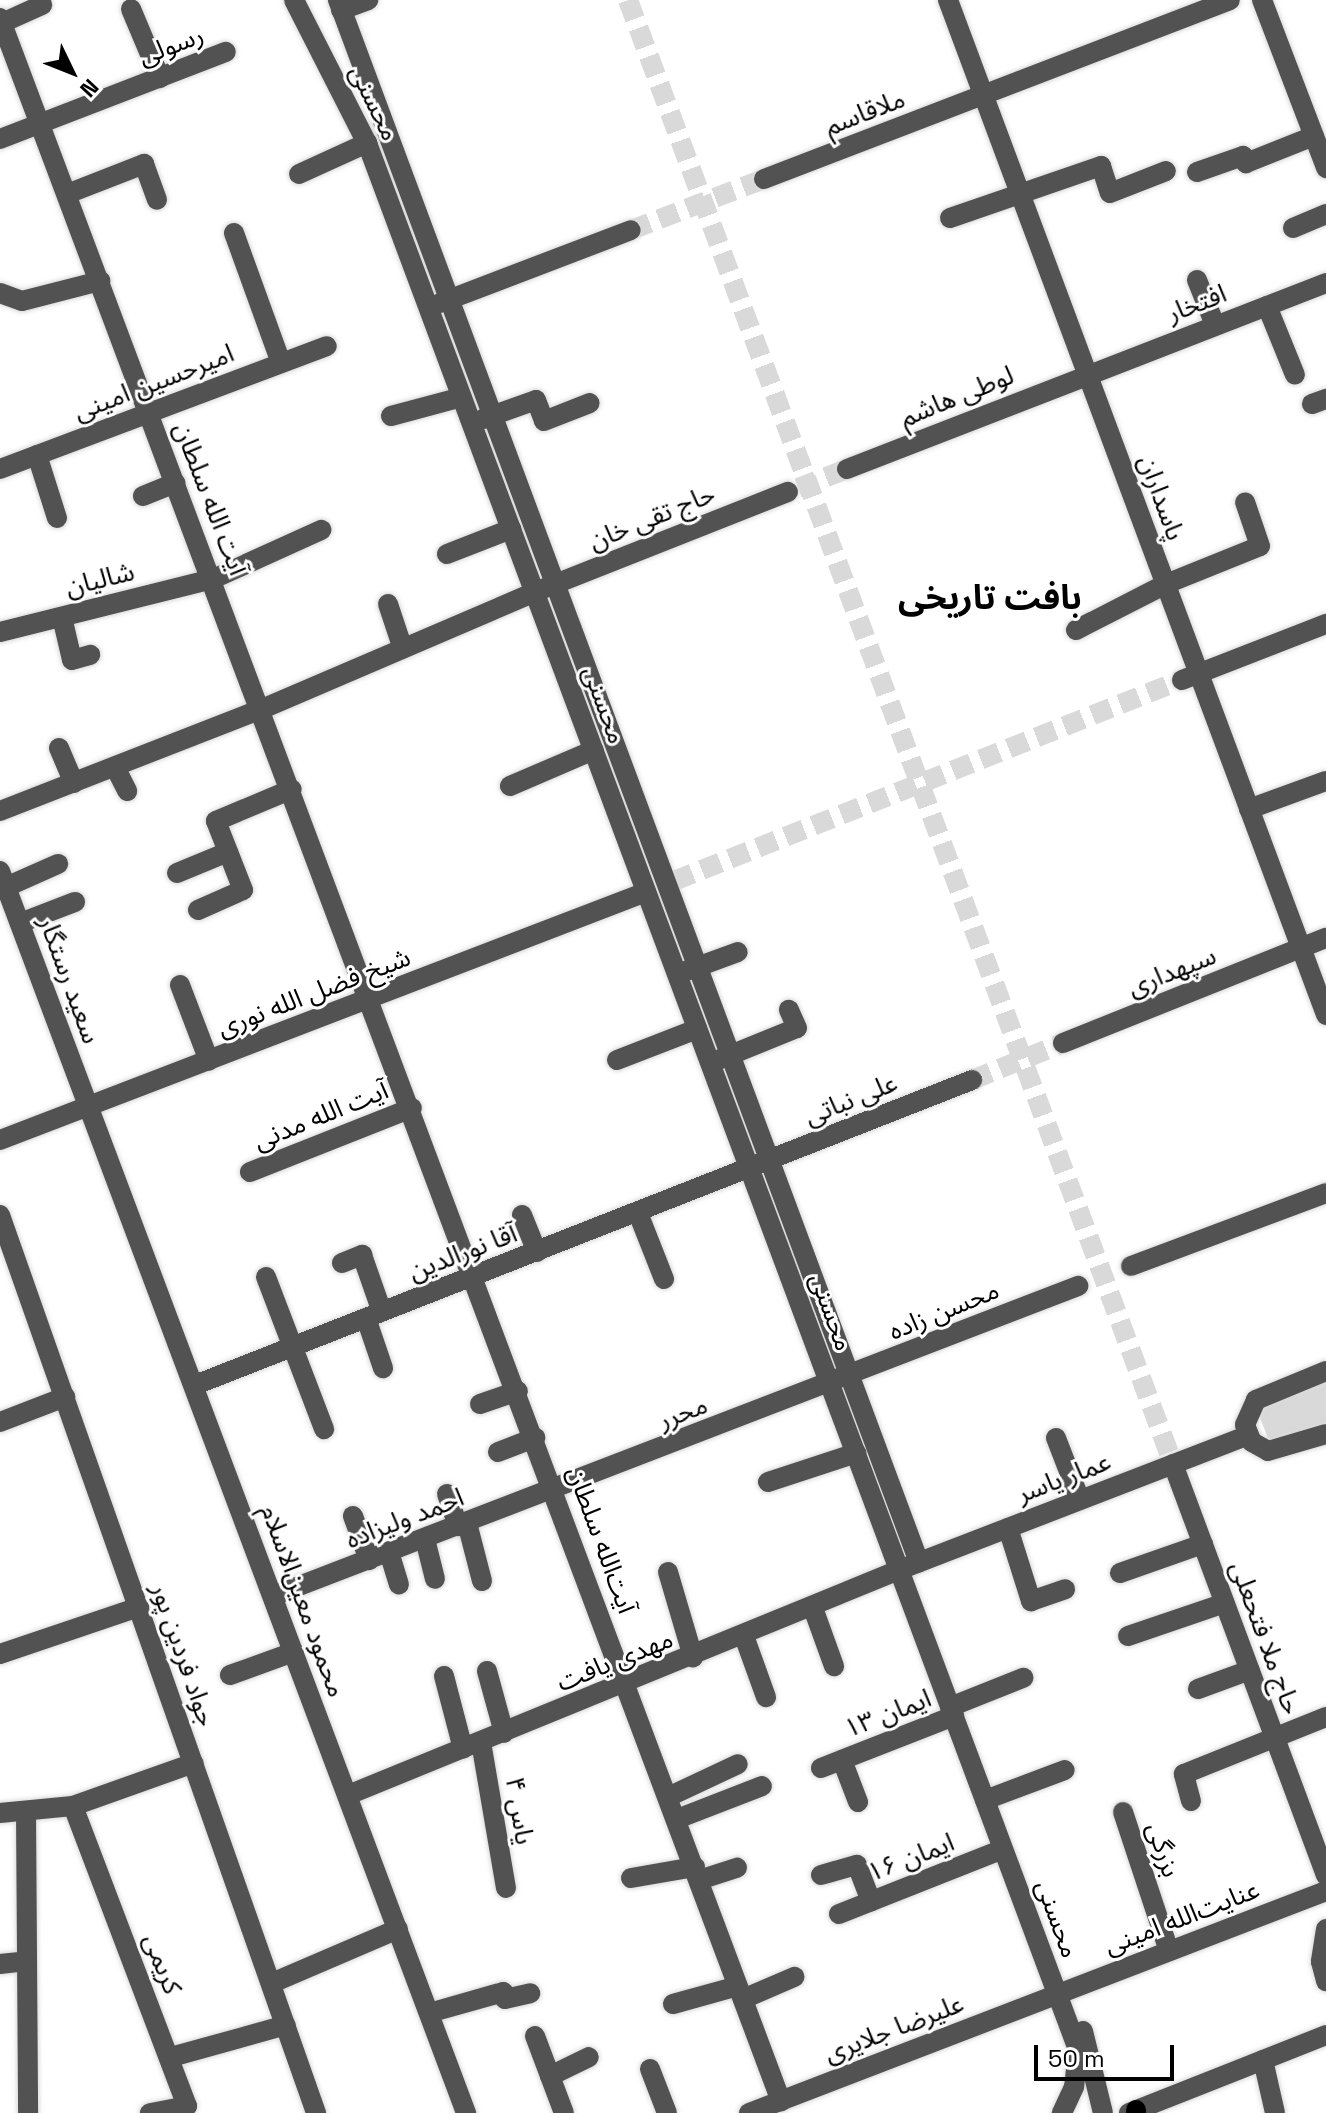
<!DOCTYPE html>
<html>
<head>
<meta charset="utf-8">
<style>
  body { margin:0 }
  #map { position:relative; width:1326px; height:2113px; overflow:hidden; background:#fff; font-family:"Space Grotesk","Noto Sans Arabic",sans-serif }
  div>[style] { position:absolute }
  .green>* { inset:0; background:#d9d9d9 }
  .minor-tunnel>* { height:20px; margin-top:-10px; transform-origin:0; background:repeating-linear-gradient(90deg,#d9d9d9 0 20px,transparent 0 30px) }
  .roads { filter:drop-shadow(0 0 2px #dbdbdb) drop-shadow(0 0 2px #dbdbdb) }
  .minor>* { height:20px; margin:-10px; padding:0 10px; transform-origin:10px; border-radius:10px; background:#525252 }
  .major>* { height:20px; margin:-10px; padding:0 10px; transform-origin:10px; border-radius:10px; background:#000 }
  span { translate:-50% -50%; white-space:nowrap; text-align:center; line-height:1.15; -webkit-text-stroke:6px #fff; paint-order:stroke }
  .street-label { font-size:26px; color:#000 }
  .district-label { font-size:34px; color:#000; font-weight:700 }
  .north { position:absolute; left:32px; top:32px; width:80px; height:80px; -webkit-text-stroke:6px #fff; paint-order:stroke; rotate:133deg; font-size:22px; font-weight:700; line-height:32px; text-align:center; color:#000 }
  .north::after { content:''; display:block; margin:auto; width:28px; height:36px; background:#000; clip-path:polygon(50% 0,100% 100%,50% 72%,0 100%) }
  .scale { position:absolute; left:1034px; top:2045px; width:140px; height:36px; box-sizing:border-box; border:4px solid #000; border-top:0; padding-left:10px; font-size:24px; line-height:28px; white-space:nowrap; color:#000; -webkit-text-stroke:6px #fff; paint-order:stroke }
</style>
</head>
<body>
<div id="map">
  <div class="green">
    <i style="clip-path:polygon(1326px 1378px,1326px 1425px,1271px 1446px,1255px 1405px)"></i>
  </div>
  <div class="minor-tunnel">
    <i style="left:628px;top:0;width:1562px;rotate:69.58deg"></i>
    <i style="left:631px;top:230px;width:142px;rotate:-21deg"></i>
    <i style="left:798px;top:488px;width:53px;rotate:-21.2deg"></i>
    <i style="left:646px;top:892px;width:573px;rotate:-21.6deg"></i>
    <i style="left:972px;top:1080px;width:98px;rotate:-22.1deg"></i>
  </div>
  <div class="roads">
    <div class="minor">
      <i style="left:294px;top:0;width:161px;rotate:63deg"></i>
      <i style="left:367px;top:143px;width:2035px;rotate:69.55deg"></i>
      <i style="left:1078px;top:2050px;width:37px;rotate:96deg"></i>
      <i style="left:1074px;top:2087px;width:29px;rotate:115deg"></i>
      <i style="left:338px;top:0;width:1667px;rotate:69.6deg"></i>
      <i style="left:948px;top:0;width:1083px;rotate:69.57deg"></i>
      <i style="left:1262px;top:0;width:180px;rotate:69.1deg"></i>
      <i style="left:131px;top:9px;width:75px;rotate:67.2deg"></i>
      <i style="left:341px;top:10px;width:29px;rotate:-20deg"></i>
      <i style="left:0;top:18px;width:2225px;rotate:69.45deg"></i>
      <i style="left:2px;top:23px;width:44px;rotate:-24.2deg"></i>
      <i style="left:0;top:139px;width:242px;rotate:-21.1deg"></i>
      <i style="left:1197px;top:172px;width:49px;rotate:-19.2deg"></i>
      <i style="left:1243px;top:156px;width:8px;rotate:67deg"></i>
      <i style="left:1246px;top:163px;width:73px;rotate:-21.7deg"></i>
      <i style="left:299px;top:174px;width:75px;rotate:-24.5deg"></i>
      <i style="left:764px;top:179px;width:499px;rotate:-21deg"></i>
      <i style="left:67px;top:194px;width:83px;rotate:-21.3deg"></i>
      <i style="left:144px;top:164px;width:38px;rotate:70deg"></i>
      <i style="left:950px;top:218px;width:160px;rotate:-19deg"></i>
      <i style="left:1101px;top:166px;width:28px;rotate:72deg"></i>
      <i style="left:1110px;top:193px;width:60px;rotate:-21.4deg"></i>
      <i style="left:1293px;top:228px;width:36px;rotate:-23deg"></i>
      <i style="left:234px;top:233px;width:138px;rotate:70.1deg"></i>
      <i style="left:1197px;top:280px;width:48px;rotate:68.2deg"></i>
      <i style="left:0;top:293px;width:23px;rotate:20deg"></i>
      <i style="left:22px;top:301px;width:81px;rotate:-14.4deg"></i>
      <i style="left:440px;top:303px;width:204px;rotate:-20.9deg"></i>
      <i style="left:1267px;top:306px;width:74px;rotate:67.9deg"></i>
      <i style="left:1312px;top:404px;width:15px;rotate:-20deg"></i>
      <i style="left:391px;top:416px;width:73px;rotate:-15deg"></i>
      <i style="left:483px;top:419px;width:56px;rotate:-19.7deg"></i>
      <i style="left:536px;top:400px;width:22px;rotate:69deg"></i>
      <i style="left:544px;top:421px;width:49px;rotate:-21.4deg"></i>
      <i style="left:37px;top:455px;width:66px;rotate:72.4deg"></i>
      <i style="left:0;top:469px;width:349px;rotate:-20.6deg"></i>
      <i style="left:847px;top:469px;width:514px;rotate:-21.22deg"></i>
      <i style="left:143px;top:496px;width:35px;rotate:-22deg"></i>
      <i style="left:447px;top:554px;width:69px;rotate:-21.3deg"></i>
      <i style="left:388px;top:604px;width:47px;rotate:71.6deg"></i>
      <i style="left:62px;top:617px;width:44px;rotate:76.9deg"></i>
      <i style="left:72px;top:660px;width:19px;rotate:-16deg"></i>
      <i style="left:1076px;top:630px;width:101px;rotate:-27.1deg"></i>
      <i style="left:1166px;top:584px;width:101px;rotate:-22deg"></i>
      <i style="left:1260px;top:546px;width:46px;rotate:-108.8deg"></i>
      <i style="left:0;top:632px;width:219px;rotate:-14deg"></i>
      <i style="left:213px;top:579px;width:119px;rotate:-24.4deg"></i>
      <i style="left:1182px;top:680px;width:155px;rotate:-21.3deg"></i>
      <i style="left:59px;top:748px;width:38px;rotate:67deg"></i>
      <i style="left:115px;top:767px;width:27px;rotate:63deg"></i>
      <i style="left:510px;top:786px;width:91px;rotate:-23.2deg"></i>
      <i style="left:1249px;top:809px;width:82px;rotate:-20deg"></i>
      <i style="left:0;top:811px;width:281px;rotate:-21.3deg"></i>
      <i style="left:262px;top:709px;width:297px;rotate:-23.2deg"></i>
      <i style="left:535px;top:592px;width:272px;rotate:-21.6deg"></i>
      <i style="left:0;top:871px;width:1327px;rotate:69.43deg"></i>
      <i style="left:177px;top:873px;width:55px;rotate:-22.4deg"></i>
      <i style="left:6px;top:887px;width:57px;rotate:-23.9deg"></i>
      <i style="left:198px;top:910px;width:49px;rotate:-24deg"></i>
      <i style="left:243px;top:890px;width:74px;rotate:-111.4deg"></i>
      <i style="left:216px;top:821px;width:82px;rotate:-22.8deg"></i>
      <i style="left:20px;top:923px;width:59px;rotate:-20.9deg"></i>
      <i style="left:686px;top:971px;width:55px;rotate:-20.1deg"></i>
      <i style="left:180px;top:985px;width:81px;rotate:69.1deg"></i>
      <i style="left:1063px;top:1043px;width:283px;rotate:-21.8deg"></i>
      <i style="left:617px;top:1060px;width:86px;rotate:-21.2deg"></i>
      <i style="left:718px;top:1060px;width:85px;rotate:-22.1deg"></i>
      <i style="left:797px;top:1028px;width:20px;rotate:-114deg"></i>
      <i style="left:0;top:1140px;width:692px;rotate:-21deg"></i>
      <i style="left:250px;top:1172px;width:174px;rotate:-21.6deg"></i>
      <i style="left:638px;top:1213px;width:71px;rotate:68.5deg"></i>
      <i style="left:0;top:1215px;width:952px;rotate:70.61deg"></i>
      <i style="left:522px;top:1215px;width:40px;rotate:68deg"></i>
      <i style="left:342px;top:1263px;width:22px;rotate:-22deg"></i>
      <i style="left:362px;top:1255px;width:60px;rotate:70.7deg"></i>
      <i style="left:1131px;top:1266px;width:208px;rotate:-20.5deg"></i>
      <i style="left:266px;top:1277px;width:163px;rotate:69.1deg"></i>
      <i style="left:366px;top:1318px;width:53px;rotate:71.2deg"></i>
      <i style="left:1326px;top:1371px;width:76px;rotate:157.5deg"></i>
      <i style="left:1256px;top:1400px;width:27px;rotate:114deg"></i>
      <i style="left:1245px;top:1425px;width:18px;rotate:68deg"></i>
      <i style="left:1252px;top:1442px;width:18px;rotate:29deg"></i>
      <i style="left:1268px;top:1451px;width:60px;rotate:-16.3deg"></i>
      <i style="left:195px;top:1385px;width:835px;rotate:-21.43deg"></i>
      <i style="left:480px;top:1404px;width:40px;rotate:-18.9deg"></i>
      <i style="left:0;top:1422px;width:70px;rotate:-21deg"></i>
      <i style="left:1056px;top:1438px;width:66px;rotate:68.8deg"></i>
      <i style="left:498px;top:1452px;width:40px;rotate:-21deg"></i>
      <i style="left:1173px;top:1464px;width:439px;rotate:69.6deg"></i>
      <i style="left:768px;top:1482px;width:93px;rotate:-18.2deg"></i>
      <i style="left:447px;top:1494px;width:34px;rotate:71deg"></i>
      <i style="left:353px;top:1516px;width:47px;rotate:70deg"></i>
      <i style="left:467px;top:1523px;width:60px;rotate:75.5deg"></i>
      <i style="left:1008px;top:1528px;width:77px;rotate:72.5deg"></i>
      <i style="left:1031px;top:1601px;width:36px;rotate:-19deg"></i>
      <i style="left:425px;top:1539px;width:41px;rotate:76deg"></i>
      <i style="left:389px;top:1552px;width:34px;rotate:73deg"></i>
      <i style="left:668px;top:1572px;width:89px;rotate:73.6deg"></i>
      <i style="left:1120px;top:1573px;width:88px;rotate:-19.3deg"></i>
      <i style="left:273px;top:1596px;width:863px;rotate:-21.06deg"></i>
      <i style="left:813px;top:1608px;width:62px;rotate:70.1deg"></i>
      <i style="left:744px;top:1636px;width:65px;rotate:70.2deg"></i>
      <i style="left:1128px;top:1636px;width:102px;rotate:-18.8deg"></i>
      <i style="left:0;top:1654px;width:147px;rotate:-18.7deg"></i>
      <i style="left:487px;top:1671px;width:64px;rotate:74.7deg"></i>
      <i style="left:230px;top:1675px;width:68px;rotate:-19.8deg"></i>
      <i style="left:444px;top:1676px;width:75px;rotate:75.4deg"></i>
      <i style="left:1198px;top:1689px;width:55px;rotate:-20.1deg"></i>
      <i style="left:950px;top:1707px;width:79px;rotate:-21.7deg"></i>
      <i style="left:481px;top:1742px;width:148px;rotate:80.3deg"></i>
      <i style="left:842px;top:1760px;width:45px;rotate:69.1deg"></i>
      <i style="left:821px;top:1768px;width:143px;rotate:-21.4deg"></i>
      <i style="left:348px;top:1795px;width:595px;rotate:-22.21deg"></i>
      <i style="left:899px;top:1570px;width:374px;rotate:-21.1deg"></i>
      <i style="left:668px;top:1797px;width:77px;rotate:-25.2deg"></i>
      <i style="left:985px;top:1800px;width:85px;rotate:-20.6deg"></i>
      <i style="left:1191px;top:1801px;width:28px;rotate:-105deg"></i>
      <i style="left:1184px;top:1774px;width:153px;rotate:-21.9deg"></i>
      <i style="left:73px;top:1806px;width:321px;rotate:69.2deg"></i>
      <i style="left:187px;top:2106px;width:38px;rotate:169deg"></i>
      <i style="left:26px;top:1812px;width:301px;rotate:89.6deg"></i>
      <i style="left:1123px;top:1812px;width:146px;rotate:71.7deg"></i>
      <i style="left:0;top:1813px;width:73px;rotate:-5.5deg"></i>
      <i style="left:73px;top:1806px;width:128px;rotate:-19.6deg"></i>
      <i style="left:677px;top:1819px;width:91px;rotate:-21.2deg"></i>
      <i style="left:821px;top:1875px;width:37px;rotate:-16deg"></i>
      <i style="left:857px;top:1865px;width:39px;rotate:69deg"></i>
      <i style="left:631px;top:1878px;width:65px;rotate:-9.8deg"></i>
      <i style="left:699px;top:1880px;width:40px;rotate:-18deg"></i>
      <i style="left:839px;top:1914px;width:176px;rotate:-21.6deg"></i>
      <i style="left:1326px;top:1929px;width:33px;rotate:99deg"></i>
      <i style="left:1321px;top:1962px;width:20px;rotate:75deg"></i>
      <i style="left:0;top:1964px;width:27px;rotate:-6deg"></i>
      <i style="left:272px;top:1983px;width:137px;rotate:-23.2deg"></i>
      <i style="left:743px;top:1999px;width:56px;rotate:-23.3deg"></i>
      <i style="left:673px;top:2004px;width:67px;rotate:-15.5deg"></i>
      <i style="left:429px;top:2013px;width:77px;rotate:-15.8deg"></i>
      <i style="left:503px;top:1992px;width:7px;rotate:74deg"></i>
      <i style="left:505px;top:1999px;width:26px;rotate:-13deg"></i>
      <i style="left:1083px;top:2031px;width:84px;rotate:76.3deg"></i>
      <i style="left:535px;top:2036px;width:82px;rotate:69.4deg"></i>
      <i style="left:171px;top:2057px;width:119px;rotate:-15.5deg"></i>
      <i style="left:1263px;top:2060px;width:54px;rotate:77.2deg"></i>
      <i style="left:650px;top:2069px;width:47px;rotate:68.9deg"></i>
      <i style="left:550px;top:2076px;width:43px;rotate:-26deg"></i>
      <i style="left:749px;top:2113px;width:618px;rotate:-21.04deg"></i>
      <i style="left:1129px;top:2113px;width:212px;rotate:-21.6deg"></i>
    </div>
    <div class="major">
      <i style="left:1136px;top:2110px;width:3px;rotate:90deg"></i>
    </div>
  </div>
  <div class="street-label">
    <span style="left:171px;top:46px;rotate:-21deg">رسولی</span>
    <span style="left:374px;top:103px;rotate:64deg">محسنی</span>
    <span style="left:865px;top:113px;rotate:-21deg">ملاقاسم</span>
    <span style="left:1197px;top:304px;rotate:-21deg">افتخار</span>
    <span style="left:154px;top:383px;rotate:-21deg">امیرحسین امینی</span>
    <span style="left:957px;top:397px;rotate:-22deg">لوطی هاشم</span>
    <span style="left:1161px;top:498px;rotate:70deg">پاسداران</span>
    <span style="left:210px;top:499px;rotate:69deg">آیت الله سلطان</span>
    <span style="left:652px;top:518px;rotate:-22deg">حاج تقی خان</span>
    <span style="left:100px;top:580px;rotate:-14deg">شالیان</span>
    <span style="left:604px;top:705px;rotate:70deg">محسنی</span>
    <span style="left:1172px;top:972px;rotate:-22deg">سپهداری</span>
    <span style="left:69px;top:980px;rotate:70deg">سعید رستگار</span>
    <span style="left:314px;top:993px;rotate:-21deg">شیخ فضل الله نوری</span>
    <span style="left:851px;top:1100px;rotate:-22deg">علی نباتی</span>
    <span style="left:321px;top:1116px;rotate:-22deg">آیت الله مدنی</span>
    <span style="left:463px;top:1253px;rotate:-21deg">آقا نورالدین</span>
    <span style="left:944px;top:1311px;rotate:-22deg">محسن زاده</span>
    <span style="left:831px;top:1312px;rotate:70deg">محسنی</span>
    <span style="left:683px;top:1413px;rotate:-21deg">محرر</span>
    <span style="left:1064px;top:1478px;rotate:-21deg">عمار یاسر</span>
    <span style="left:405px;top:1519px;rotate:-21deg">احمد ولیزاده</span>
    <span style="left:601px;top:1540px;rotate:70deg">آیت‌الله سلطان</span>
    <span style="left:303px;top:1601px;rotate:70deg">محمود معین‌الاسلام</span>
    <span style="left:1265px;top:1638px;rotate:70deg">حاج ملا فتحعلی</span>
    <span style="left:183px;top:1655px;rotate:71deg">جواد فردین پور</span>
    <span style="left:615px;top:1661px;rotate:-22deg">مهدی یافت</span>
    <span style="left:888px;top:1714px;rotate:-21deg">ایمان ۱۳</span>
    <span style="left:519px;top:1811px;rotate:81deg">یاس ۴</span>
    <span style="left:1163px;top:1850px;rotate:72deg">بزرگی</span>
    <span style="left:911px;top:1858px;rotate:-21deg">ایمان ۱۶</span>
    <span style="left:1182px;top:1918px;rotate:-21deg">عنایت‌الله امینی</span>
    <span style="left:1057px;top:1919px;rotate:70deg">محسنی</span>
    <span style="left:162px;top:1964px;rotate:69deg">کریمی</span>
    <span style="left:894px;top:2029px;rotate:-21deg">علیرضا جلایری</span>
  </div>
  <div class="district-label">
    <span style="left:990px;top:598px">بافت تاریخی</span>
  </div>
  <div class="north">N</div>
  <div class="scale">50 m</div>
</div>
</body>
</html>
